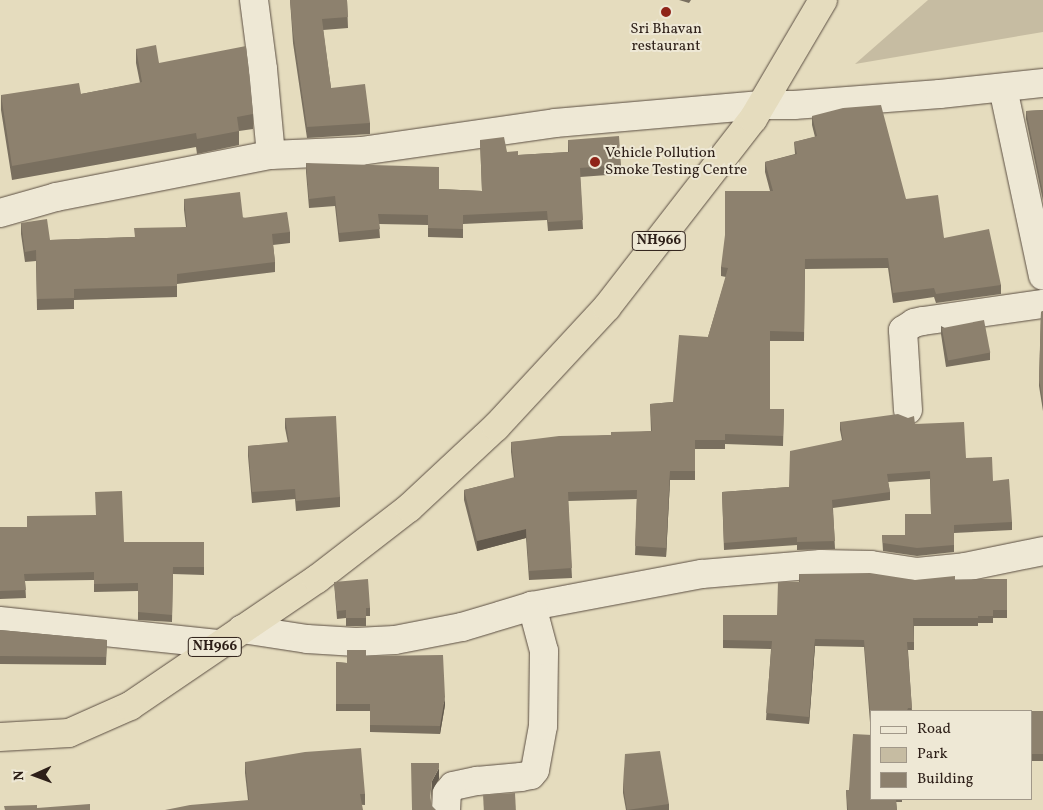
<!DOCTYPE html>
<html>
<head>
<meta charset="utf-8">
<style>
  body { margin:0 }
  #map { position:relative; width:1043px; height:810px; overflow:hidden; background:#e5dcbe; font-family:Vollkorn,serif }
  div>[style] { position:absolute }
  .green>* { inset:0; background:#c6bca2 }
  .roads { filter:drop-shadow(0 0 1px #5b4e42) drop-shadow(0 0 1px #5b4e42) }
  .minor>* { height:28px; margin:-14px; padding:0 14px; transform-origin:14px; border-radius:14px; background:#eee8d5 }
  .trunk>* { height:28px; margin:-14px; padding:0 14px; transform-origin:14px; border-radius:14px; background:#e5dcbe }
  .wall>* { inset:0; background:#796f5f; transform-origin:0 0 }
  .shaded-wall>* { inset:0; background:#635a4d }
  .building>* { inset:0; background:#8d816e; transform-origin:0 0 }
  .dots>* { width:14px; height:14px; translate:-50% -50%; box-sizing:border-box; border:2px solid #eee8d5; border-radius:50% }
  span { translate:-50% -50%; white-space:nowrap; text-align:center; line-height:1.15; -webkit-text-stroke:4px #eee8d5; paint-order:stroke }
  .shield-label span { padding:1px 4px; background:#eee8d5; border:1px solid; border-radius:4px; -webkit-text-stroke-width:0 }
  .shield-label { font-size:14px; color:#2d1f18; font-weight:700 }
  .poi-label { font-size:15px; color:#2d1f18 }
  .left { translate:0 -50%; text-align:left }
  .legend { position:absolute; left:870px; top:710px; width:162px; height:90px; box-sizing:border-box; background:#eee8d5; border:1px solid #a19889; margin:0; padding:6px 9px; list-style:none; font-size:15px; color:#2d1f18 }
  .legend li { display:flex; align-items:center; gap:10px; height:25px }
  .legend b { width:25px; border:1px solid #a19889 }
  .north { position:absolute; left:10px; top:750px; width:50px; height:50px; -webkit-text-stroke:4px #eee8d5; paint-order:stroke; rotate:268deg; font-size:14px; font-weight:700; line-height:20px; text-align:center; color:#2d1f18 }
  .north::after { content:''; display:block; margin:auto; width:18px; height:22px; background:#2d1f18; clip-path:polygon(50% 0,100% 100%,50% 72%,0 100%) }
</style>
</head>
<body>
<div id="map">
  <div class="green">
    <i style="clip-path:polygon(928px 0,1043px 0,1043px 32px,855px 64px)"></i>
  </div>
  <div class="roads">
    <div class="minor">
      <i style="left:254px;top:0;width:70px;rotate:82.6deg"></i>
      <i style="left:263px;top:69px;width:86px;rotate:84.7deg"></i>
      <i style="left:1003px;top:88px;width:192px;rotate:78deg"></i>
      <i style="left:0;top:213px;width:58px;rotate:-15.9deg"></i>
      <i style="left:56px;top:197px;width:219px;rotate:-11.1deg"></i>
      <i style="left:271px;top:155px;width:90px;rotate:-2.5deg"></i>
      <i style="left:361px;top:151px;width:196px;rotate:-8.2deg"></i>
      <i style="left:555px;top:123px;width:207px;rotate:-5deg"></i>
      <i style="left:761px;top:105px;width:33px"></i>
      <i style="left:794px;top:105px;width:146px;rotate:-4.3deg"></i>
      <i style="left:940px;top:94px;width:104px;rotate:-6.1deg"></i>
      <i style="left:908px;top:410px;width:80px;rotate:-93.6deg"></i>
      <i style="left:903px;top:330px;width:13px;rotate:-32deg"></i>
      <i style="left:914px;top:323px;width:9px;rotate:-13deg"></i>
      <i style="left:923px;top:321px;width:121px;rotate:-8.1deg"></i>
      <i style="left:0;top:621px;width:221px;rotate:6deg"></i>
      <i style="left:242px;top:629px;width:66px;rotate:8.7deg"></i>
      <i style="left:307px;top:639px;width:49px;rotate:3.5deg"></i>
      <i style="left:356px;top:642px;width:39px;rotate:-3deg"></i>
      <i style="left:395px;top:640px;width:68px;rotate:-11deg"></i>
      <i style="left:462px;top:627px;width:73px;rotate:-16.7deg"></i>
      <i style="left:532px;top:606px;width:173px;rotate:-10.7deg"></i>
      <i style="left:702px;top:574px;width:119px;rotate:-4.8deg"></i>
      <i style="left:821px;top:564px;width:50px;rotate:1.1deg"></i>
      <i style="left:871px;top:565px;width:47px;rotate:8.7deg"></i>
      <i style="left:917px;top:572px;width:48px;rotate:-5.9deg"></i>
      <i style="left:965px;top:567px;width:80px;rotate:-11.6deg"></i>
      <i style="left:446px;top:810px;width:17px;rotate:-87deg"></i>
      <i style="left:447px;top:793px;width:9px;rotate:-49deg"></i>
      <i style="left:453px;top:786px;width:25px;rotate:-12deg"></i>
      <i style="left:477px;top:781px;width:44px;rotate:-5.2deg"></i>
      <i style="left:521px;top:777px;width:10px;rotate:-11deg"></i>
      <i style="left:531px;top:775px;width:6px;rotate:-51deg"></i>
      <i style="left:535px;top:770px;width:45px;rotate:-79.7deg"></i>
      <i style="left:543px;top:726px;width:75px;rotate:-89.2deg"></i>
      <i style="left:544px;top:651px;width:47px;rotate:-104.9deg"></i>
    </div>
    <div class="trunk">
      <i style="left:0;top:737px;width:69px;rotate:-3.3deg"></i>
      <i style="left:69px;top:733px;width:67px;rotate:-23.9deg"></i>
      <i style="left:130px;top:706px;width:226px;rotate:-34.2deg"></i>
      <i style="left:317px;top:579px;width:116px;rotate:-37.7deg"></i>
      <i style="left:409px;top:508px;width:119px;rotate:-43deg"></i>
      <i style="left:496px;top:427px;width:163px;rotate:-47.2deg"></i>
      <i style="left:607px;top:307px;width:238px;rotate:-52.2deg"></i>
      <i style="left:753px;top:119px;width:138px;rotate:-59.5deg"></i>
    </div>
  </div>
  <div class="wall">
    <i style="clip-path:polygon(290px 0,347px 0,348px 28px,323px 30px,331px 88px,370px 123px,370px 134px,307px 138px,293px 43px)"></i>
    <i style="clip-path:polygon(679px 0,691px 0,689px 3px)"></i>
    <i style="clip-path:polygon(136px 49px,159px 63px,253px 114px,253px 129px,239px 131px,239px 145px,197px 154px,196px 147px,12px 180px,1px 110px,1px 95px,81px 94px,140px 83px,136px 63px)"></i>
    <i style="clip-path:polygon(1043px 110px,1043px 201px,1026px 119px,1026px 111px)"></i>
    <i style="clip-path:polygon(812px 116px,906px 199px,944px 238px,1001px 285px,1001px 294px,936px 303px,934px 297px,893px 303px,888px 268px,805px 269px,804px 341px,770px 341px,770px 409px,784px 409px,783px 446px,725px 444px,725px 449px,695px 449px,695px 480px,670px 480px,666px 557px,635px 555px,637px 499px,568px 501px,572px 578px,529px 580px,526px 538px,477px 551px,464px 500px,464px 490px,514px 478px,511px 452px,511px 442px,611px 435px,651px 431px,650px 404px,673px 402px,708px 337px,726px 277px,721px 276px,721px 267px,770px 191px,765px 172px,765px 162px,795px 154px,794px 142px,815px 137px,812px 125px)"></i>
    <i style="clip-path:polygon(480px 140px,507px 152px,518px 155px,568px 152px,568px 140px,621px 165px,621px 174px,580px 177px,583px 229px,548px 231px,547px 220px,463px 224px,463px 238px,428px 237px,428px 225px,379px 224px,380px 238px,339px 242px,335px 206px,309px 208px,306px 172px,306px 163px,439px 189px,482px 191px)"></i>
    <i style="clip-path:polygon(184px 199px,290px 232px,290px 243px,273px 245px,275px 262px,275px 272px,177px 284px,177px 297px,74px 300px,74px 309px,37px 310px,36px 261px,25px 262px,21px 234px,21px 223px,50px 240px,134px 237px,186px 227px,184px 210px)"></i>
    <i style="clip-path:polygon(1043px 311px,1043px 411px,1039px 386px,1041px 312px)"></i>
    <i style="clip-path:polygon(941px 326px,990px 352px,990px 360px,946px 367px,941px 334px)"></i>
    <i style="clip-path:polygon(285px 418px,340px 497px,340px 507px,296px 511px,295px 499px,252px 503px,248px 456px,248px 446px,288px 443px,285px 428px)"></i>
    <i style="clip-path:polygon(840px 422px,915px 424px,966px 458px,993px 481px,1012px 522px,1012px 530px,954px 533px,954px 552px,917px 556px,883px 551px,882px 535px,905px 535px,931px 514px,930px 479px,888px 482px,890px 492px,890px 500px,833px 508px,835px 549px,797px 550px,797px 545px,724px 550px,722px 492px,789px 487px,842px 440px,840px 430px)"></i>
    <i style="clip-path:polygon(0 527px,27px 527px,124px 542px,204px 542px,204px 575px,173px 574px,172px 622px,138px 620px,138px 591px,94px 592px,94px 580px,25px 581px,26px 598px,0 599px)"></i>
    <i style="clip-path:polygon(799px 574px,915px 580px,1007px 579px,1007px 618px,993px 618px,993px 623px,978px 623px,978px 626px,914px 626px,914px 650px,908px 650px,912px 711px,872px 711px,872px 799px,902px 799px,902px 802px,896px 802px,897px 810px,847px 810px,846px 790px,849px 790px,871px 735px,864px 647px,815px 646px,809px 724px,766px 720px,771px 649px,723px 648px,723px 615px,777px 615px,799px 582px)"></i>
    <i style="clip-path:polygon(334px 582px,370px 608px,370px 616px,366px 616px,366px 626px,346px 626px,346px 618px,337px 619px)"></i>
    <i style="clip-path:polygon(0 630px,107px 640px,106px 665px,0 664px)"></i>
    <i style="clip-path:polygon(366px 656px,445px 705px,440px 734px,370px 732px,370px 711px,336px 711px,336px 662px,347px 663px)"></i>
    <i style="left:1043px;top:711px;width:50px;height:11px;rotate:90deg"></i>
    <i style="clip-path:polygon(245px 762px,365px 794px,365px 805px,248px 800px,245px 773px)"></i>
    <i style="clip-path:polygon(623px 785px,669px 804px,669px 810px,626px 810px,623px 793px)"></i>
  </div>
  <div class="shaded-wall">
    <i style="clip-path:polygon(670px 471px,670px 480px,666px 557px,666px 548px)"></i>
    <i style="clip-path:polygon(526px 529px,526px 538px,477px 551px,477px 541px)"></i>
    <i style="clip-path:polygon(815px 639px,815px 646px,809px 724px,809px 717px)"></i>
    <i style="clip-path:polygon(445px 697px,445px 705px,440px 734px,440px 726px)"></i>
    <i style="clip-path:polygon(439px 768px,439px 779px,432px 791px,430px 809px,432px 781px)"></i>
  </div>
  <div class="building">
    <i style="clip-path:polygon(290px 0,347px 0,348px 17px,322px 19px,331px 88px,365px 84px,370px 123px,307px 127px,293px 32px)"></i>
    <i style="clip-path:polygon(156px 45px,159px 63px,246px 46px,253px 114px,237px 117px,239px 131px,197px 139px,196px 133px,12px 166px,1px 95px,79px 83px,81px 94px,142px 82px,136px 49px)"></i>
    <i style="clip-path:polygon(881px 105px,906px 199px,938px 195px,944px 238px,989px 229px,1001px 285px,936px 294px,934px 288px,893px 293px,888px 258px,805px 259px,804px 332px,770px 331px,770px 409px,784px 409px,783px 436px,725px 434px,725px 440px,695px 440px,695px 471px,670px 471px,666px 548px,635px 546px,637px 490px,568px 492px,572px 568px,529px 571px,526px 529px,477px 541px,464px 490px,515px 477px,511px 442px,559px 436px,611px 435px,611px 432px,652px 431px,650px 404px,673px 402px,679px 335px,708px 337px,728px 268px,721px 267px,725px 235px,725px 191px,773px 191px,765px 162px,797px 154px,794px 142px,817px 136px,812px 116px,843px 108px)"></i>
    <i style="clip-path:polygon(1043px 110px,1043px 193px,1026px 111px)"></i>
    <i style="clip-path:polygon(619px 136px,621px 165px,580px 168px,583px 220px,548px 222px,547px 211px,463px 215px,463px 229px,428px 228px,428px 215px,378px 214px,380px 229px,339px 233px,335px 196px,309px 199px,306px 163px,439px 167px,439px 189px,482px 191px,480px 140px,504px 137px,507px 152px,518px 151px,518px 155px,569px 152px,568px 140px)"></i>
    <i style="clip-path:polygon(240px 192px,243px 218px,287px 212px,290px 232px,272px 234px,275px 262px,177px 274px,177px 286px,74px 289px,74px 298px,37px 299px,36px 250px,25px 252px,21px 223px,47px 219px,50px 240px,135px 237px,134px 228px,187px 227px,184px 199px)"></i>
    <i style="clip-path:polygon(1043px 311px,1043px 403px,1039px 378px,1041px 312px)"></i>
    <i style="left:984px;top:320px;width:33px;height:43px;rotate:79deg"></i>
    <i style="clip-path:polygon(898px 414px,908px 418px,914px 416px,915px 424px,964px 422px,966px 458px,992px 457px,993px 481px,1009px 479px,1012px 522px,954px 525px,954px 545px,917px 548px,883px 543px,882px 535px,905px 535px,905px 514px,931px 514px,930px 471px,887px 474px,890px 492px,832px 500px,835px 541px,797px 542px,797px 537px,724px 543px,722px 492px,789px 487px,790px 451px,843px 440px,840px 422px)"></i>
    <i style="clip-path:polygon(336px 416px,340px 497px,296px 501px,295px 489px,252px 492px,248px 446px,289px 442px,285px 418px)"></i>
    <i style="clip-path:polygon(122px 491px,124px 542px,204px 542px,204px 567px,173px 567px,172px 615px,138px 612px,138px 583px,94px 584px,94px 572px,24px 574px,26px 590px,0 591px,0 527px,27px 527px,27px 516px,96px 515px,95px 492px)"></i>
    <i style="clip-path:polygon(870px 573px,915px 580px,955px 576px,955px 580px,1007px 579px,1007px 610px,993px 610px,993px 616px,978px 616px,978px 618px,913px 618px,914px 642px,907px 642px,912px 708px,908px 708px,907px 711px,872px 711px,872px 735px,864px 640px,815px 639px,809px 717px,766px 713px,772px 641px,723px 640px,723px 615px,777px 615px,778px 582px,800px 582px,799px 574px)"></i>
    <i style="clip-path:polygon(368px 579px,370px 608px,366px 608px,366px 618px,346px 618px,346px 610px,337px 611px,334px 582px)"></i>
    <i style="clip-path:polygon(0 630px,107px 640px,106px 657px,0 656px)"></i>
    <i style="clip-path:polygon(347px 650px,366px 650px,366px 656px,443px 655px,445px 697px,440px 726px,370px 725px,370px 704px,336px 704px,336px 662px,347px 663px)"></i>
    <i style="left:1043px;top:711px;width:43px;height:11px;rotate:90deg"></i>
    <i style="clip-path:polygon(853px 734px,872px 735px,872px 799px,896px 799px,897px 810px,848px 810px,846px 790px,849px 790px)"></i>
    <i style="clip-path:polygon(361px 748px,365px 794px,360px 794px,363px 810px,165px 810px,190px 805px,249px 800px,245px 762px,305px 752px)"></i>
    <i style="clip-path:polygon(660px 751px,669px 804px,627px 810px,623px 785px,625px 754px)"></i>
    <i style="clip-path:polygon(411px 763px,439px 763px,439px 768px,432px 781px,430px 798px,432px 806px,436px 810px,412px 810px)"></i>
    <i style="left:515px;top:793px;width:17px;height:32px;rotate:87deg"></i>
    <i style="clip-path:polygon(90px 804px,90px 810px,5px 810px,4px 806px,37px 805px,37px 808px)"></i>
  </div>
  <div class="dots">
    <i style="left:666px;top:12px;background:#8f2418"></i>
    <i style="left:595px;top:162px;background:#8f2418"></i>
  </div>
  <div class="shield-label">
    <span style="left:659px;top:241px">NH966</span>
    <span style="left:215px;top:647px">NH966</span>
  </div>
  <div class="poi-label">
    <span style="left:666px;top:38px">Sri Bhavan<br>restaurant</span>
    <span class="left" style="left:605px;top:162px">Vehicle Pollution<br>Smoke Testing Centre</span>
  </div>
  <ul class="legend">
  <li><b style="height:6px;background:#eee8d5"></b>Road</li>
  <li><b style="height:14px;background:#c6bca2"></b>Park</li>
  <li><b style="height:14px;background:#8d816e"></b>Building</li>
  </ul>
  <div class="north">N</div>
</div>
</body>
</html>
